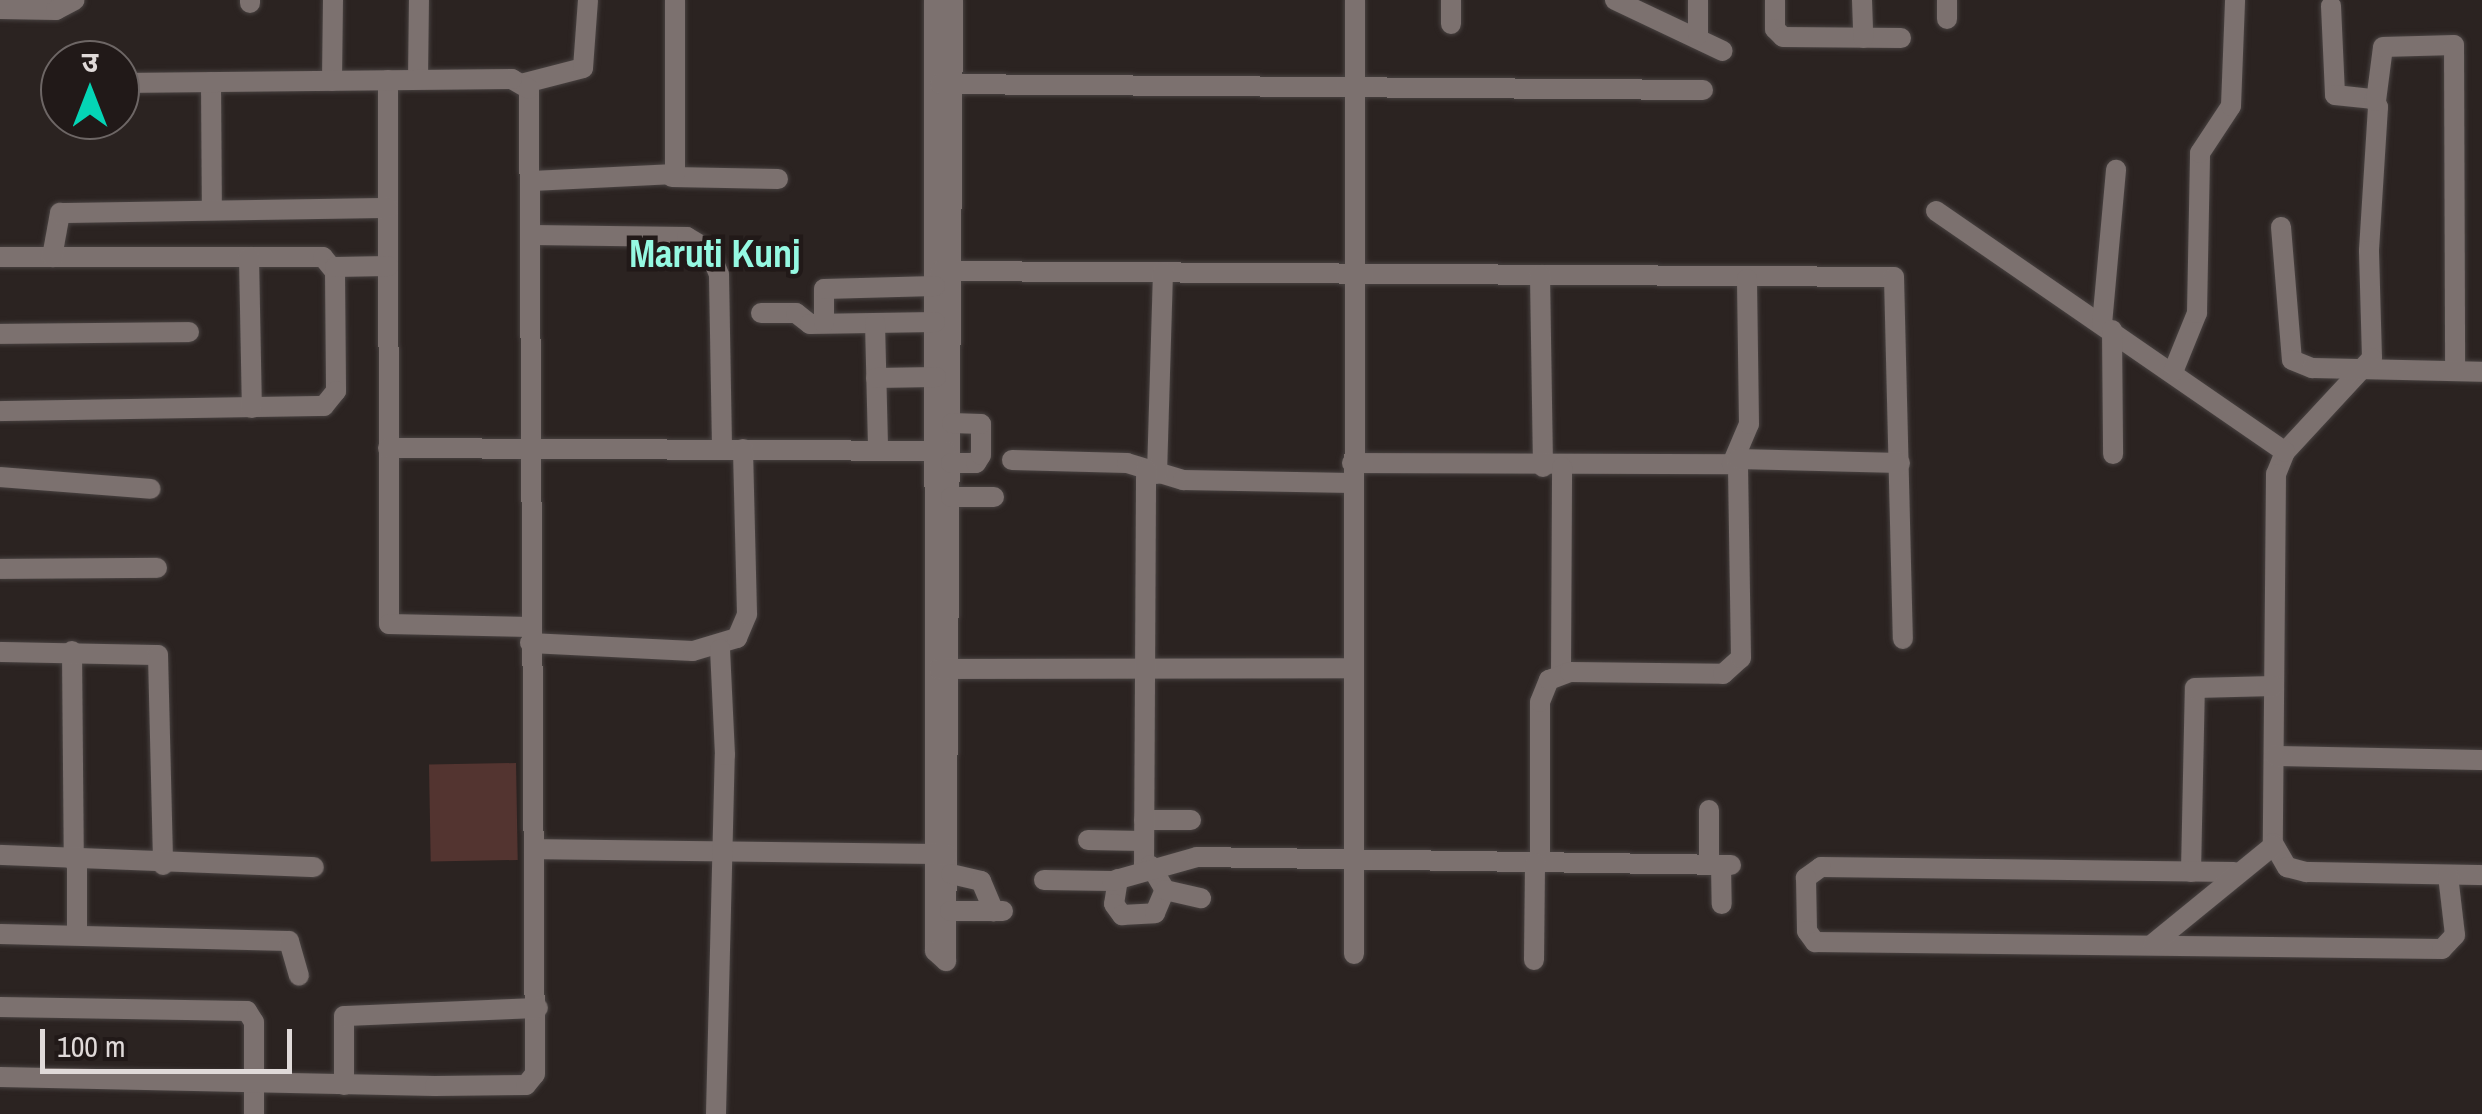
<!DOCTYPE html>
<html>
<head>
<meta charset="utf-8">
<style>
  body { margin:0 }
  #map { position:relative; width:2482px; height:1114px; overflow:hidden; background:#2b2321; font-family:"Archivo Narrow","Noto Sans Devanagari",sans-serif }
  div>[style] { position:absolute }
  .green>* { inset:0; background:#533430; transform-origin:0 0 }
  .roads { filter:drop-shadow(0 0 2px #484241) drop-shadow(0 0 2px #484241) }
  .minor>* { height:20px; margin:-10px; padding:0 10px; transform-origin:10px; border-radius:10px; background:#7c716f }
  span { translate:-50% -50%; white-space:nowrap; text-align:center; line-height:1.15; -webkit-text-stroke:9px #211918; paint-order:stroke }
  .quarter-label { font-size:38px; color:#95f9e2; font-weight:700 }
  .north { position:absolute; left:40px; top:40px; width:100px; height:100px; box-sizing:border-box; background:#211918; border:2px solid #6d6665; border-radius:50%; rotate:0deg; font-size:28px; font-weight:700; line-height:40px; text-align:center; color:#e0dad9 }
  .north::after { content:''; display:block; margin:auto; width:35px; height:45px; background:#04d5b6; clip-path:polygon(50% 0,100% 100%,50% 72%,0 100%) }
  .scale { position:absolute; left:40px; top:1029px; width:252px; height:45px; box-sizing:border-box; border:5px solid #e0dad9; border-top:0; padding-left:12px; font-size:30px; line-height:35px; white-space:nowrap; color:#e0dad9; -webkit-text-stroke:8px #211918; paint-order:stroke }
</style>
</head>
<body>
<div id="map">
  <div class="green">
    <i style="left:516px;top:763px;width:97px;height:87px;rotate:89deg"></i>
  </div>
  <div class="roads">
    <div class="minor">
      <i style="left:250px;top:0;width:3px;rotate:90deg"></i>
      <i style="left:934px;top:0;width:951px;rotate:89.94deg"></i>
      <i style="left:935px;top:951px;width:15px;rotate:42deg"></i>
      <i style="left:946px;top:961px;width:961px;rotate:-89.58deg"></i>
      <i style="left:1615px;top:0;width:119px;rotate:25.3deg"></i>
      <i style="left:1698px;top:0;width:35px;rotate:90deg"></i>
      <i style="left:1775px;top:0;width:29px;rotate:90deg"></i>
      <i style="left:1775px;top:29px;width:11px;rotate:45deg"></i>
      <i style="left:1783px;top:37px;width:118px;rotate:0.5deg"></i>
      <i style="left:1862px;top:0;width:38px;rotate:88deg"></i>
      <i style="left:2331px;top:6px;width:89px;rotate:87.4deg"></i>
      <i style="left:2335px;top:95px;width:39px;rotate:6deg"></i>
      <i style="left:2374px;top:99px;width:9px;rotate:63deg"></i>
      <i style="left:2378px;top:107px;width:144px;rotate:93.6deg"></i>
      <i style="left:2369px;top:251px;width:107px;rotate:88.4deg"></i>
      <i style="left:2372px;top:358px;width:128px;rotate:132.8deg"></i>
      <i style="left:2285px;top:452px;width:24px;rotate:112deg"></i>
      <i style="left:2276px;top:474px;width:369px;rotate:90.5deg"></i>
      <i style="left:2273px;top:843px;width:28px;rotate:60deg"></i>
      <i style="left:2287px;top:867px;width:20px;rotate:15deg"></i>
      <i style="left:2306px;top:872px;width:176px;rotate:1deg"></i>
      <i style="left:0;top:9px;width:56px;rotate:1deg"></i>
      <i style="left:56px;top:10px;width:21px;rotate:-28deg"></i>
      <i style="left:1947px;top:19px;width:19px;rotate:-90deg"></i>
      <i style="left:1451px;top:24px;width:24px;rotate:-90deg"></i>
      <i style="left:418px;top:79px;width:79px;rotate:-89.3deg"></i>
      <i style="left:388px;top:80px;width:544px;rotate:89.89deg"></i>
      <i style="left:389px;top:624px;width:141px;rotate:1.2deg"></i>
      <i style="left:332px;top:81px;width:81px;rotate:-89.3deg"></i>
      <i style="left:211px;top:82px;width:128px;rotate:89.6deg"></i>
      <i style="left:525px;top:83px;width:60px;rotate:-14.5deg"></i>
      <i style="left:583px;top:68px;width:68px;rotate:-85.8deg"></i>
      <i style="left:940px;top:84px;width:763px;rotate:0.45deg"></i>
      <i style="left:2376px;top:101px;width:54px;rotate:-82.6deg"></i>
      <i style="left:2383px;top:47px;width:71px;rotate:-1.6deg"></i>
      <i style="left:2454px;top:45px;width:326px;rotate:89.8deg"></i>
      <i style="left:672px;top:177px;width:106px;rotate:1.1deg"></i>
      <i style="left:532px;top:181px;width:143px;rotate:-2.8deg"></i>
      <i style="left:675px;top:174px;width:174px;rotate:-90deg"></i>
      <i style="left:1936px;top:211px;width:424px;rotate:34.6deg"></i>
      <i style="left:2281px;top:227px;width:133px;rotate:85.3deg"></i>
      <i style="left:2292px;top:360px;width:22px;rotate:22deg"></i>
      <i style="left:2312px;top:368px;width:170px;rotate:1.3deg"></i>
      <i style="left:532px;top:235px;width:155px;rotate:0.7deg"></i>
      <i style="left:687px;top:237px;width:26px;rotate:31deg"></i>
      <i style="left:709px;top:250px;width:27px;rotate:68deg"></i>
      <i style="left:719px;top:275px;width:174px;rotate:89deg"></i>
      <i style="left:0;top:257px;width:323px"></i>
      <i style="left:323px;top:257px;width:19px;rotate:51deg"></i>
      <i style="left:335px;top:272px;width:119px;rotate:89.5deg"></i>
      <i style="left:336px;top:391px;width:19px;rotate:129deg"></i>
      <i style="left:324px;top:406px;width:324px;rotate:179.1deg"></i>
      <i style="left:52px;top:257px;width:45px;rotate:-79.7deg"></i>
      <i style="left:60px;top:213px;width:328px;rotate:-0.9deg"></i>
      <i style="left:249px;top:257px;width:151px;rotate:88.9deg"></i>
      <i style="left:335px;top:267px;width:53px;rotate:-1.1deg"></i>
      <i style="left:940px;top:271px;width:954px;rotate:0.36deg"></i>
      <i style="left:1894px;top:277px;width:362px;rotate:88.6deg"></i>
      <i style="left:1540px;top:275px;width:192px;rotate:89.1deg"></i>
      <i style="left:761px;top:313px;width:35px"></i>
      <i style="left:796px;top:313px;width:18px;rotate:38deg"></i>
      <i style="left:810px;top:324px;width:125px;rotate:-0.9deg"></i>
      <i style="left:824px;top:323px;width:34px;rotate:-90deg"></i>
      <i style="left:824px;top:289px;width:111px;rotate:-1.5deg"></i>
      <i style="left:875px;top:323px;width:127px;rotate:88.6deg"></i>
      <i style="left:2102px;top:324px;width:155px;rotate:-84.8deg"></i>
      <i style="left:2112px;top:330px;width:124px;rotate:89.5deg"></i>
      <i style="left:0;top:334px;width:189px;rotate:-0.6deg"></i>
      <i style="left:2173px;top:372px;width:64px;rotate:-67.9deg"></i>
      <i style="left:2197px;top:313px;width:160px;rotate:-88.9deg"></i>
      <i style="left:2200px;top:153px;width:56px;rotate:-56.6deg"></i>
      <i style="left:2231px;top:106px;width:106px;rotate:-87.8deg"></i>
      <i style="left:876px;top:378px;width:60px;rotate:-1deg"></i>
      <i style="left:388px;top:448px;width:558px;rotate:0.31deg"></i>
      <i style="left:1012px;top:460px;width:115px;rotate:1.5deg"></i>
      <i style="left:1127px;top:463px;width:59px;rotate:16.9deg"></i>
      <i style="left:1183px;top:480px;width:169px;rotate:1deg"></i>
      <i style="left:951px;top:463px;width:25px"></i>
      <i style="left:976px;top:463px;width:9px;rotate:-58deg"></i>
      <i style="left:981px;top:455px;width:31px;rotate:-90deg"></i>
      <i style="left:981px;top:424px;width:29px;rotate:-178deg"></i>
      <i style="left:1352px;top:463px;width:380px;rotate:0.2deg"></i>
      <i style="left:1732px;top:464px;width:43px;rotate:-67deg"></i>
      <i style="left:1749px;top:424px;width:145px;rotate:-90.8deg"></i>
      <i style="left:1157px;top:474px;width:202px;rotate:-88.3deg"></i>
      <i style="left:0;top:477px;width:151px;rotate:4.5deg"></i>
      <i style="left:951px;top:497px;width:43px"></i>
      <i style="left:0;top:569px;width:157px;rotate:-0.4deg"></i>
      <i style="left:530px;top:643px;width:163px;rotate:2.8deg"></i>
      <i style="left:693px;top:651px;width:46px;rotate:-16.5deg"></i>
      <i style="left:737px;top:638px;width:26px;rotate:-67deg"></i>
      <i style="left:747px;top:614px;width:165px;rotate:-91.4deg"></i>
      <i style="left:72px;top:651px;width:210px;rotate:89.5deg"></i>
      <i style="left:0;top:652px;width:158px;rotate:1.1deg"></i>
      <i style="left:158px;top:655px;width:210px;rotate:88.6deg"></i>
      <i style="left:939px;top:669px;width:413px;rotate:-0.1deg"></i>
      <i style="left:1561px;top:673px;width:206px;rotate:-89.7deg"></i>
      <i style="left:2275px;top:756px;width:207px;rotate:1.1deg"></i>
      <i style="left:1709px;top:810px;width:55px;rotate:90deg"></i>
      <i style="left:1144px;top:820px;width:47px"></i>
      <i style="left:1088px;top:840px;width:56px;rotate:1deg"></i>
      <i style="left:534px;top:849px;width:413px;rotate:0.7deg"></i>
      <i style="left:0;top:855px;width:314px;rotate:2.2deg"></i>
      <i style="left:1540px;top:863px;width:161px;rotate:-90deg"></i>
      <i style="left:1540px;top:702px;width:24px;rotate:-68deg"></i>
      <i style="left:1549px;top:680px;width:22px;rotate:-21deg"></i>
      <i style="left:1570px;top:672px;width:153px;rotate:0.7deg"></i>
      <i style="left:1723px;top:674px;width:24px;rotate:-42deg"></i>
      <i style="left:1741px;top:658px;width:199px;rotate:-90.9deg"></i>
      <i style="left:1738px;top:459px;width:162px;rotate:1.4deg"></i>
      <i style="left:1721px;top:865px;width:39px;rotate:89deg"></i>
      <i style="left:1144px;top:867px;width:398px;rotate:-89.7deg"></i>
      <i style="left:2191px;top:872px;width:184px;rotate:-88.8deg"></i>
      <i style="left:2195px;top:688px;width:79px;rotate:-1.5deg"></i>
      <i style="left:2234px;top:872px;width:413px;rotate:-179.3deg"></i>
      <i style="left:1821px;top:867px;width:19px;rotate:144deg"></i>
      <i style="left:1806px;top:878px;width:53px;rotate:88.9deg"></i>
      <i style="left:1807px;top:931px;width:14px;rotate:54deg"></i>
      <i style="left:1815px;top:942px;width:627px;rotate:0.64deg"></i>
      <i style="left:2442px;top:949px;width:19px;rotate:-47deg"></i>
      <i style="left:2455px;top:935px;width:60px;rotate:-96.7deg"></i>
      <i style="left:951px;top:874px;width:31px;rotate:13deg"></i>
      <i style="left:981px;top:881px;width:33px;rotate:67deg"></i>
      <i style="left:1118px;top:879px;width:25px;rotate:99deg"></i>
      <i style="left:1114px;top:904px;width:14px;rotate:54deg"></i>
      <i style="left:1122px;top:915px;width:33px;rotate:-3deg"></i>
      <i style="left:1155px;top:913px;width:25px;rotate:-67deg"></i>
      <i style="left:1165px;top:890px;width:29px;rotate:-121deg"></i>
      <i style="left:1044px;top:880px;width:68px;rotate:0.8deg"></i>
      <i style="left:1112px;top:881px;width:88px;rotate:-15.8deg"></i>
      <i style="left:1197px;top:857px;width:534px;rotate:0.86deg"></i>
      <i style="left:1165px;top:890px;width:37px;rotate:13deg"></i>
      <i style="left:950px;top:911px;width:53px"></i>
      <i style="left:0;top:934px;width:289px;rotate:1.4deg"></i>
      <i style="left:289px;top:941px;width:36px;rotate:74deg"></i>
      <i style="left:77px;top:935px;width:74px;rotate:-90deg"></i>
      <i style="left:2154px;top:943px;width:154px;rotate:-39.2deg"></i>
      <i style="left:1354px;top:954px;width:954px;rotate:-89.94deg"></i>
      <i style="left:1534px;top:960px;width:97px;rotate:-89.4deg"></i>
      <i style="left:0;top:1007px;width:247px;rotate:0.9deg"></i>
      <i style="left:247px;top:1011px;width:13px;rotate:58deg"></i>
      <i style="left:254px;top:1022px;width:92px;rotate:90deg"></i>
      <i style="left:0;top:1077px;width:435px;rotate:1.2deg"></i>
      <i style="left:435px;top:1086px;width:91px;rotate:-0.6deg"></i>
      <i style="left:526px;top:1085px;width:14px;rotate:-51deg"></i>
      <i style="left:535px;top:1074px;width:985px;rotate:-90.35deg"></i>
      <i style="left:529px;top:89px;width:20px;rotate:-150deg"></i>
      <i style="left:512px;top:79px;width:392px;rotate:179.4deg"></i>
      <i style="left:344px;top:1085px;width:69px;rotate:-90deg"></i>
      <i style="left:344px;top:1016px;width:194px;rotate:-2.4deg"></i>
      <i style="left:716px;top:1114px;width:359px;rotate:-88.6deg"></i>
      <i style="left:725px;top:755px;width:106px;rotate:-92.7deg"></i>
    </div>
  </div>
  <div class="quarter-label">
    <span style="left:715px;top:254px">Maruti Kunj</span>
  </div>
  <div class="north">उ</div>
  <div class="scale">100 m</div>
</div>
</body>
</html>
